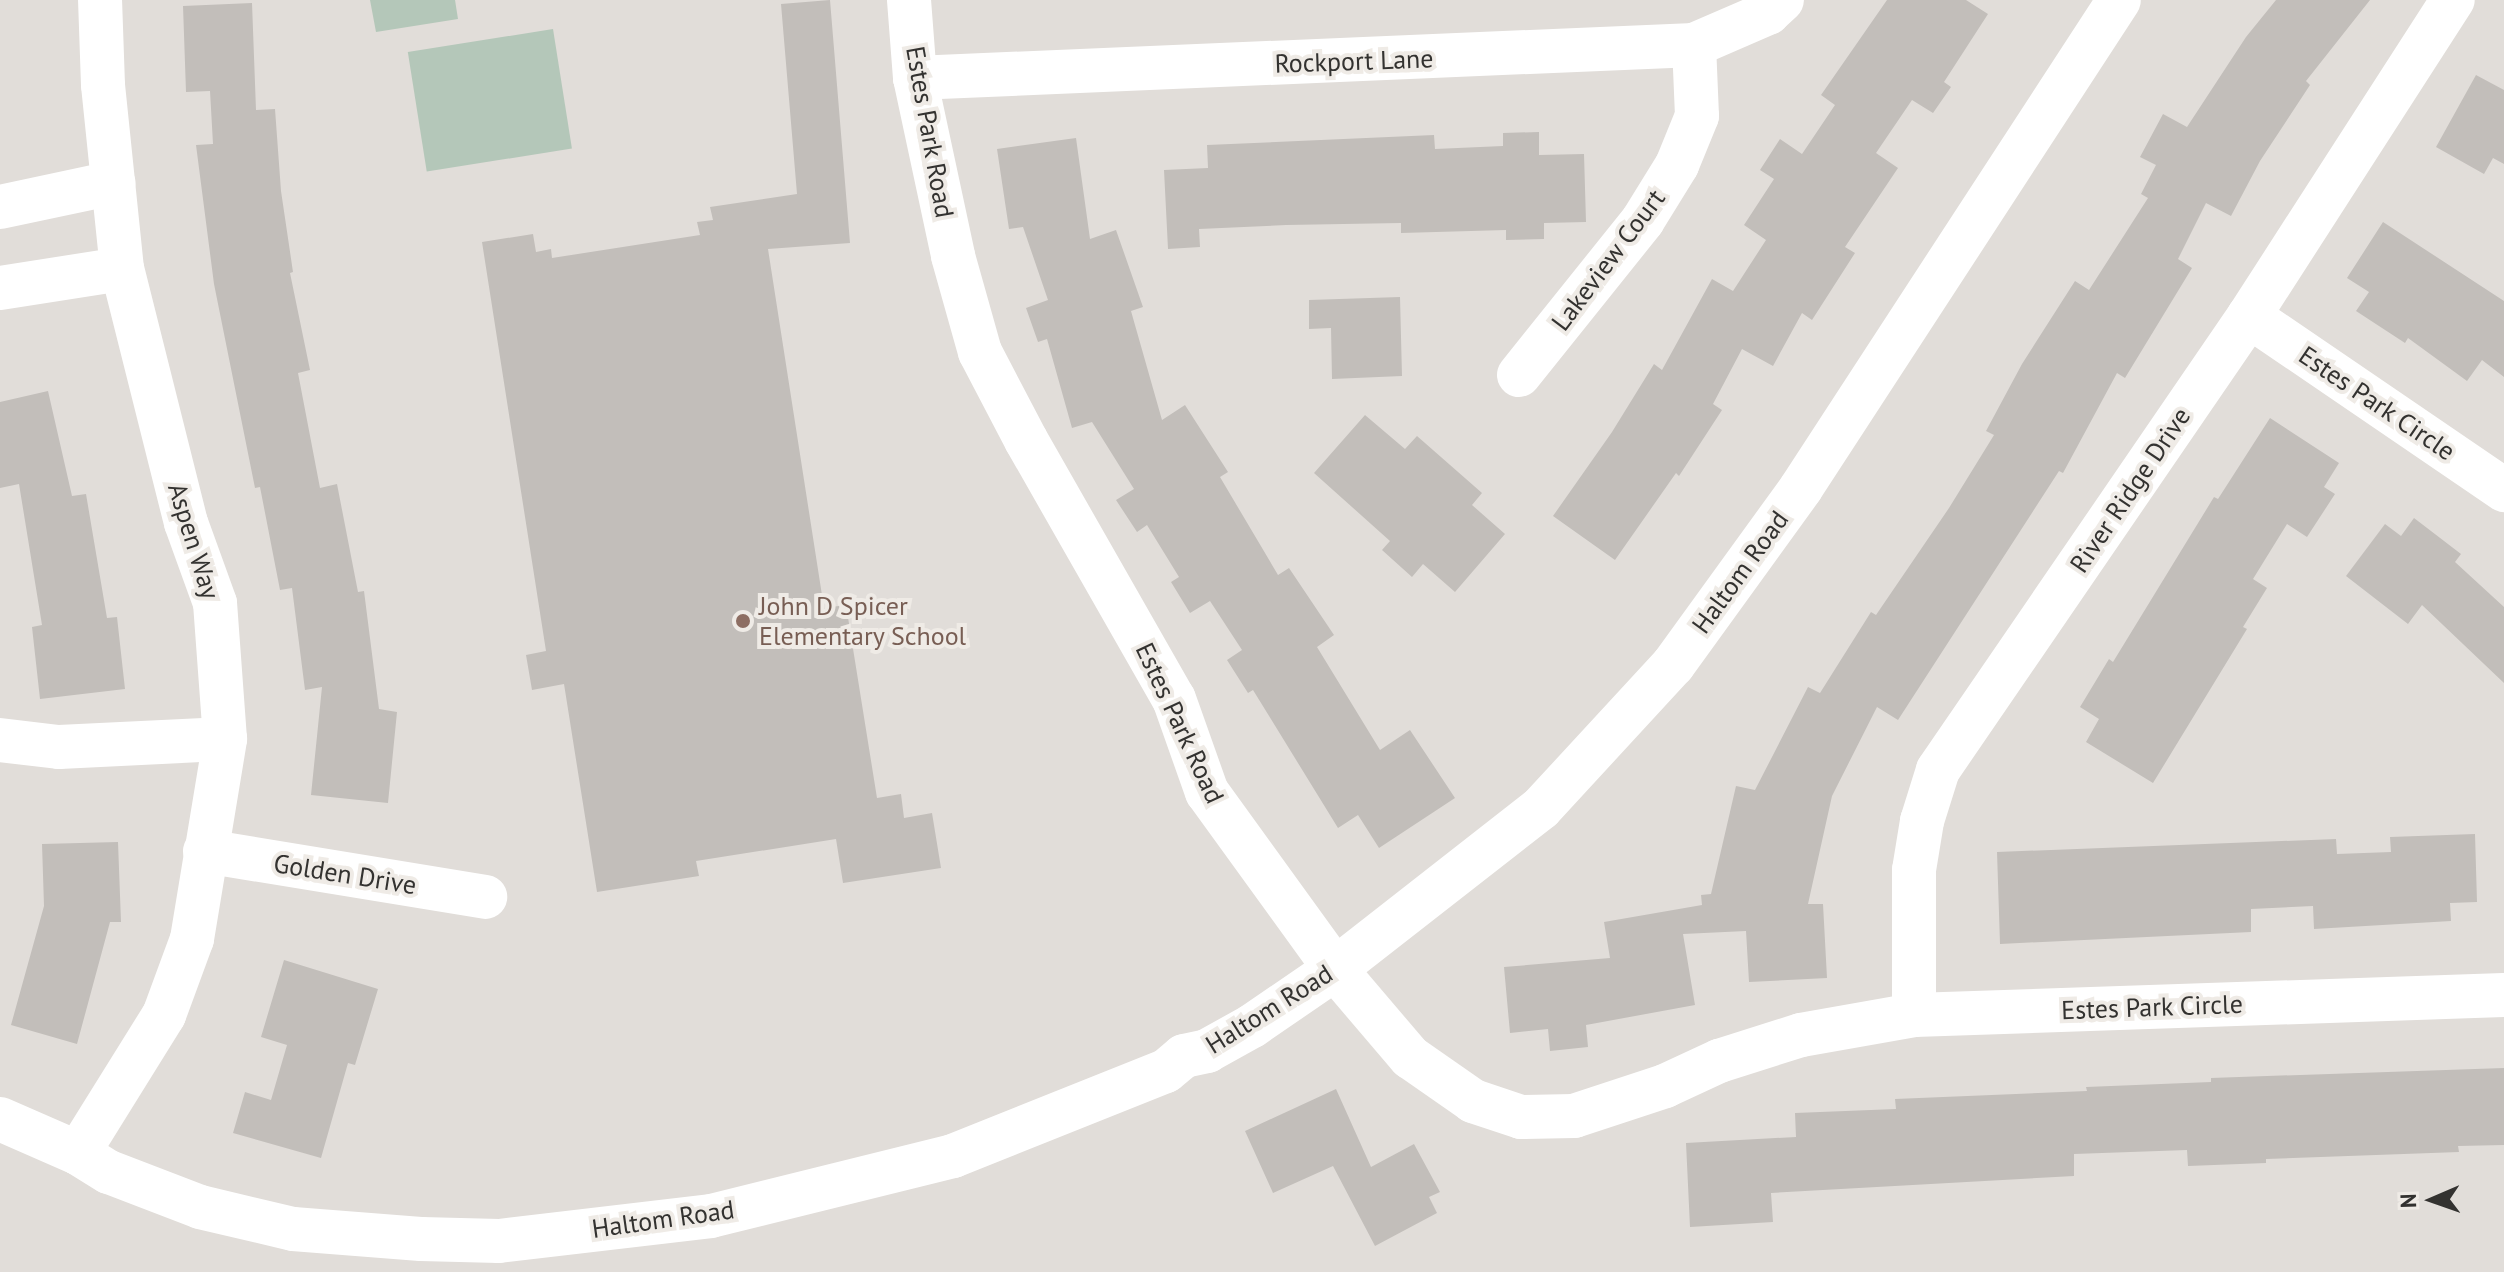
<!DOCTYPE html>
<html>
<head>
<meta charset="utf-8">
<style>
  body { margin:0 }
  #map { position:relative; width:2504px; height:1272px; overflow:hidden; background:#e1ddd9; font-family:"PT Sans",sans-serif }
  div>[style] { position:absolute }
  .green>* { inset:0; background:#b4c7b9; transform-origin:0 0 }
  .building>* { inset:0; background:#c2beba }
  .minor>* { height:44px; margin:-22px; padding:0 22px; transform-origin:22px; border-radius:22px; background:#fff }
  .major>* { height:44px; margin:-22px; padding:0 22px; transform-origin:22px; border-radius:22px; background:#fff }
  .dots>* { width:22px; height:22px; translate:-50% -50%; box-sizing:border-box; border:4px solid #efebe6; border-radius:50% }
  span { translate:-50% -50%; white-space:nowrap; text-align:center; line-height:1.15; -webkit-text-stroke:8px #efebe6; paint-order:stroke }
  .street-label { font-size:26px; color:#333230 }
  .education-label { font-size:26px; color:#785e54 }
  .left { translate:0 -50%; text-align:left }
  .north { position:absolute; left:2392px; top:1160px; width:80px; height:80px; -webkit-text-stroke:6px #efebe6; paint-order:stroke; rotate:268deg; font-size:22px; font-weight:700; line-height:32px; text-align:center; color:#333230 }
  .north::after { content:''; display:block; margin:auto; width:28px; height:36px; background:#333230; clip-path:polygon(50% 0,100% 100%,50% 72%,0 100%) }
</style>
</head>
<body>
<div id="map">
  <div class="green">
    <i style="clip-path:polygon(370px 0,455px 0,458px 19px,376px 32px)"></i>
    <i style="left:553px;top:29px;width:121px;height:147px;rotate:81deg"></i>
  </div>
  <div class="building">
    <i style="clip-path:polygon(830px 0,850px 243px,768px 249px,824px 608px,846px 605px,877px 798px,901px 794px,904px 818px,932px 813px,941px 868px,843px 883px,836px 839px,696px 861px,699px 876px,597px 892px,564px 684px,532px 690px,526px 655px,546px 651px,482px 242px,533px 234px,536px 252px,551px 249px,552px 258px,700px 235px,697px 222px,713px 220px,710px 207px,797px 194px,781px 4px)"></i>
    <i style="clip-path:polygon(1887px 0,1966px 0,1988px 14px,1944px 82px,1951px 87px,1933px 113px,1912px 100px,1876px 153px,1898px 168px,1845px 247px,1855px 253px,1812px 320px,1802px 313px,1773px 366px,1742px 349px,1713px 404px,1722px 410px,1679px 476px,1676px 473px,1615px 560px,1553px 516px,1612px 432px,1654px 364px,1662px 370px,1712px 279px,1733px 291px,1766px 240px,1744px 225px,1774px 179px,1760px 170px,1780px 139px,1802px 154px,1835px 105px,1821px 95px)"></i>
    <i style="clip-path:polygon(2276px 0,2370px 0,2306px 81px,2310px 85px,2260px 161px,2231px 216px,2206px 203px,2178px 259px,2192px 268px,2125px 378px,2117px 373px,2063px 473px,2059px 471px,1898px 720px,1877px 707px,1832px 796px,1808px 904px,1823px 904px,1827px 978px,1749px 982px,1746px 931px,1683px 934px,1695px 1005px,1586px 1025px,1588px 1047px,1550px 1051px,1548px 1029px,1510px 1033px,1504px 967px,1610px 958px,1604px 922px,1702px 905px,1701px 895px,1711px 894px,1736px 786px,1755px 790px,1808px 687px,1820px 693px,1871px 612px,1876px 615px,1949px 508px,1994px 435px,1986px 431px,2022px 364px,2075px 281px,2089px 290px,2148px 198px,2141px 194px,2156px 165px,2140px 157px,2163px 114px,2187px 127px,2246px 37px)"></i>
    <i style="clip-path:polygon(252px 3px,256px 110px,275px 109px,281px 191px,293px 272px,290px 273px,310px 370px,298px 373px,320px 488px,337px 484px,358px 592px,364px 591px,379px 709px,397px 712px,388px 803px,311px 795px,322px 687px,305px 690px,292px 588px,280px 590px,260px 487px,255px 488px,214px 284px,196px 145px,213px 144px,210px 91px,186px 92px,183px 6px)"></i>
    <i style="clip-path:polygon(2476px 75px,2504px 90px,2504px 164px,2493px 158px,2484px 174px,2436px 147px)"></i>
    <i style="clip-path:polygon(1539px 132px,1539px 155px,1584px 154px,1586px 222px,1544px 223px,1544px 239px,1506px 240px,1506px 230px,1401px 233px,1401px 223px,1286px 225px,1199px 229px,1200px 247px,1168px 249px,1164px 170px,1208px 168px,1207px 145px,1434px 135px,1435px 149px,1503px 146px,1503px 133px)"></i>
    <i style="clip-path:polygon(1076px 138px,1090px 239px,1116px 230px,1143px 307px,1131px 311px,1162px 420px,1185px 405px,1228px 472px,1220px 477px,1278px 575px,1289px 568px,1334px 635px,1317px 647px,1380px 750px,1410px 730px,1455px 798px,1379px 848px,1358px 815px,1338px 828px,1253px 690px,1248px 693px,1227px 660px,1242px 650px,1210px 601px,1190px 613px,1171px 582px,1179px 577px,1147px 525px,1137px 532px,1116px 500px,1134px 489px,1092px 422px,1072px 428px,1047px 339px,1038px 342px,1026px 308px,1048px 300px,1023px 227px,1009px 229px,997px 149px)"></i>
    <i style="clip-path:polygon(2383px 222px,2504px 301px,2504px 377px,2482px 360px,2467px 381px,2408px 338px,2405px 343px,2356px 311px,2369px 292px,2347px 278px)"></i>
    <i style="clip-path:polygon(1400px 297px,1402px 376px,1332px 379px,1331px 328px,1309px 329px,1309px 300px)"></i>
    <i style="clip-path:polygon(48px 391px,72px 496px,86px 494px,107px 618px,117px 617px,125px 689px,40px 699px,32px 627px,42px 625px,19px 484px,0 488px,0 402px)"></i>
    <i style="clip-path:polygon(1365px 415px,1405px 449px,1417px 436px,1482px 493px,1472px 505px,1505px 534px,1455px 592px,1423px 564px,1412px 577px,1382px 550px,1390px 541px,1314px 473px)"></i>
    <i style="clip-path:polygon(2270px 418px,2339px 463px,2324px 487px,2335px 494px,2307px 537px,2287px 524px,2253px 579px,2267px 588px,2243px 627px,2247px 629px,2153px 783px,2086px 742px,2099px 719px,2080px 707px,2109px 659px,2113px 662px,2214px 497px,2218px 499px)"></i>
    <i style="clip-path:polygon(2414px 518px,2461px 554px,2455px 562px,2504px 607px,2504px 683px,2422px 605px,2408px 624px,2346px 576px,2385px 524px,2401px 536px)"></i>
    <i style="clip-path:polygon(2475px 834px,2477px 902px,2450px 903px,2451px 921px,2314px 929px,2313px 906px,2251px 909px,2251px 932px,2000px 944px,1997px 852px,2336px 839px,2337px 854px,2391px 852px,2390px 837px)"></i>
    <i style="clip-path:polygon(118px 842px,121px 922px,110px 922px,77px 1044px,11px 1025px,44px 906px,42px 844px)"></i>
    <i style="clip-path:polygon(284px 960px,378px 989px,355px 1065px,348px 1063px,321px 1158px,233px 1133px,245px 1092px,271px 1100px,287px 1045px,261px 1037px)"></i>
    <i style="clip-path:polygon(2504px 1068px,2504px 1145px,2458px 1146px,2459px 1152px,2266px 1159px,2266px 1163px,2188px 1166px,2187px 1150px,2074px 1154px,2074px 1176px,1771px 1193px,1773px 1222px,1690px 1227px,1686px 1143px,1796px 1137px,1795px 1113px,1896px 1109px,1895px 1099px,2087px 1091px,2086px 1087px,2211px 1082px,2211px 1078px)"></i>
    <i style="clip-path:polygon(1336px 1089px,1371px 1167px,1414px 1144px,1440px 1192px,1429px 1197px,1437px 1213px,1375px 1246px,1333px 1166px,1273px 1193px,1245px 1131px)"></i>
  </div>
  <div class="minor">
    <i style="left:909px;top:0;width:78px;rotate:85.6deg"></i>
    <i style="left:915px;top:78px;width:182px;rotate:77.9deg"></i>
    <i style="left:953px;top:256px;width:100px;rotate:74.3deg"></i>
    <i style="left:980px;top:352px;width:99px;rotate:62.4deg"></i>
    <i style="left:1026px;top:440px;width:298px;rotate:60.3deg"></i>
    <i style="left:1174px;top:699px;width:99px;rotate:70.5deg"></i>
    <i style="left:1207px;top:792px;width:218px;rotate:54.1deg"></i>
    <i style="left:1335px;top:969px;width:116px;rotate:49.6deg"></i>
    <i style="left:1410px;top:1057px;width:77px;rotate:34.9deg"></i>
    <i style="left:1473px;top:1101px;width:51px;rotate:18.4deg"></i>
    <i style="left:1521px;top:1117px;width:53px;rotate:-1.1deg"></i>
    <i style="left:1574px;top:1116px;width:96px;rotate:-18.2deg"></i>
    <i style="left:1665px;top:1086px;width:60px;rotate:-24.8deg"></i>
    <i style="left:1719px;top:1061px;width:86px;rotate:-17.6deg"></i>
    <i style="left:1801px;top:1035px;width:115px;rotate:-10deg"></i>
    <i style="left:1914px;top:1015px;width:590px;rotate:-1.94deg"></i>
    <i style="left:915px;top:78px;width:780px;rotate:-2.43deg"></i>
    <i style="left:1694px;top:45px;width:81px;rotate:-23.4deg"></i>
    <i style="left:1768px;top:13px;width:19px;rotate:-43deg"></i>
    <i style="left:0;top:207px;width:116px;rotate:-12deg"></i>
    <i style="left:0;top:288px;width:123px;rotate:-8.9deg"></i>
    <i style="left:2249px;top:316px;width:309px;rotate:34.3deg"></i>
    <i style="left:1519px;top:375px;width:198px;rotate:-51.3deg"></i>
    <i style="left:1643px;top:220px;width:65px;rotate:-58.3deg"></i>
    <i style="left:1677px;top:165px;width:53px;rotate:-67.8deg"></i>
    <i style="left:1697px;top:116px;width:71px;rotate:-92.4deg"></i>
    <i style="left:0;top:740px;width:59px;rotate:6.8deg"></i>
    <i style="left:59px;top:747px;width:166px;rotate:-2.8deg"></i>
    <i style="left:205px;top:851px;width:284px;rotate:9.3deg"></i>
    <i style="left:1914px;top:1015px;width:145px;rotate:-90deg"></i>
    <i style="left:1914px;top:870px;width:50px;rotate:-80.7deg"></i>
    <i style="left:1922px;top:821px;width:53px;rotate:-72.6deg"></i>
    <i style="left:1938px;top:770px;width:550px;rotate:-55.59deg"></i>
    <i style="left:2249px;top:316px;width:376px;rotate:-57.2deg"></i>
    <i style="left:78px;top:1153px;width:163px;rotate:-58.1deg"></i>
    <i style="left:164px;top:1015px;width:81px;rotate:-69.8deg"></i>
    <i style="left:192px;top:939px;width:203px;rotate:-80.6deg"></i>
    <i style="left:225px;top:739px;width:136px;rotate:-94.2deg"></i>
    <i style="left:215px;top:603px;width:85px;rotate:-109.9deg"></i>
    <i style="left:186px;top:523px;width:262px;rotate:-104.1deg"></i>
    <i style="left:122px;top:269px;width:185px;rotate:-95.9deg"></i>
    <i style="left:103px;top:85px;width:85px;rotate:-92deg"></i>
  </div>
  <div class="major">
    <i style="left:0;top:1119px;width:85px;rotate:23.6deg"></i>
    <i style="left:78px;top:1153px;width:36px;rotate:32deg"></i>
    <i style="left:109px;top:1172px;width:97px;rotate:21deg"></i>
    <i style="left:200px;top:1207px;width:96px;rotate:13.3deg"></i>
    <i style="left:293px;top:1229px;width:128px;rotate:4.5deg"></i>
    <i style="left:421px;top:1239px;width:78px;rotate:1.5deg"></i>
    <i style="left:499px;top:1241px;width:213px;rotate:-6.7deg"></i>
    <i style="left:711px;top:1216px;width:249px;rotate:-13.9deg"></i>
    <i style="left:953px;top:1156px;width:229px;rotate:-21.8deg"></i>
    <i style="left:1166px;top:1071px;width:23px;rotate:-40deg"></i>
    <i style="left:1184px;top:1056px;width:24px;rotate:-12deg"></i>
    <i style="left:1207px;top:1051px;width:51px;rotate:-29.1deg"></i>
    <i style="left:1252px;top:1026px;width:101px;rotate:-34.5deg"></i>
    <i style="left:1335px;top:969px;width:261px;rotate:-38deg"></i>
    <i style="left:1541px;top:808px;width:195px;rotate:-47.3deg"></i>
    <i style="left:1673px;top:665px;width:218px;rotate:-54.1deg"></i>
    <i style="left:1801px;top:488px;width:582px;rotate:-56.91deg"></i>
  </div>
  <div class="dots">
    <i style="left:743px;top:621px;background:#8d6e63"></i>
  </div>
  <div class="street-label">
    <span style="left:1354px;top:61px;rotate:-2deg">Rockport Lane</span>
    <span style="left:930px;top:132px;rotate:80deg">Estes Park Road</span>
    <span style="left:1608px;top:260px;rotate:-53deg">Lakeview Court</span>
    <span style="left:2377px;top:403px;rotate:34deg">Estes Park Circle</span>
    <span style="left:2130px;top:490px;rotate:-56deg">River Ridge Drive</span>
    <span style="left:194px;top:541px;rotate:73deg">Aspen Way</span>
    <span style="left:1740px;top:572px;rotate:-54deg">Haltom Road</span>
    <span style="left:1180px;top:723px;rotate:65deg">Estes Park Road</span>
    <span style="left:345px;top:874px;rotate:9deg">Golden Drive</span>
    <span style="left:2152px;top:1007px;rotate:-2deg">Estes Park Circle</span>
    <span style="left:1269px;top:1009px;rotate:-32deg">Haltom Road</span>
    <span style="left:663px;top:1219px;rotate:-8deg">Haltom Road</span>
  </div>
  <div class="education-label">
    <span class="left" style="left:759px;top:621px">John D Spicer<br>Elementary School</span>
  </div>
  <div class="north">N</div>
</div>
</body>
</html>
